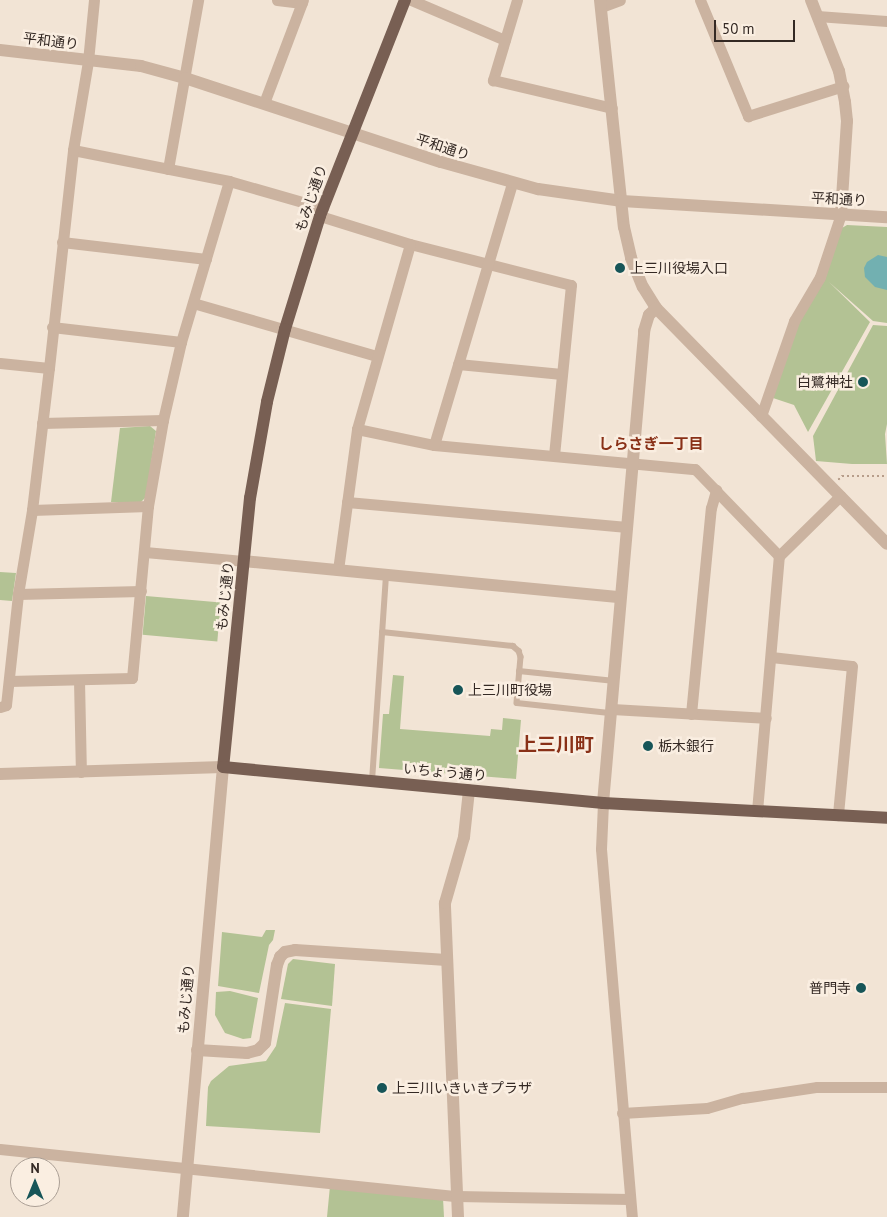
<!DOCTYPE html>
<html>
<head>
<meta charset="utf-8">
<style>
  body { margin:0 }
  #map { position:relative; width:887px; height:1217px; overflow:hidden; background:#f2e4d5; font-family:"PT Sans","Noto Sans JP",sans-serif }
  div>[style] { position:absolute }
  .green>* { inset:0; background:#b3c294; transform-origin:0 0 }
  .water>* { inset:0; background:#72b0b1 }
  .path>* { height:2px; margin-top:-1px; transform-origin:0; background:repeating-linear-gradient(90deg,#b79d8a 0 2.5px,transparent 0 5px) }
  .service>* { height:5.5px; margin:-2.75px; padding:0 2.75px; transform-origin:2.75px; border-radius:2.75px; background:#cbb3a0 }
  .minor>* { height:11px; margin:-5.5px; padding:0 5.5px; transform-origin:5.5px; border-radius:5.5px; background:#cbb3a0 }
  .tertiary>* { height:12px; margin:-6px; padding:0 6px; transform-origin:6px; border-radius:6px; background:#cbb3a0 }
  .primary>* { height:12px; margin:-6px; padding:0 6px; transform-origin:6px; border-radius:6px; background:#785f53 }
  .dots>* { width:14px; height:14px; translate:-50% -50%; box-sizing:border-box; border:2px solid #faeee1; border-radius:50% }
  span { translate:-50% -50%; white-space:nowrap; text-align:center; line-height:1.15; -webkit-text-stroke:5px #faeee1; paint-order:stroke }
  .street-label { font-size:14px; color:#342924 }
  .poi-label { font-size:14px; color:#342924 }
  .left { translate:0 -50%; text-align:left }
  .right { translate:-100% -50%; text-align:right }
  .neighbourhood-label { font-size:15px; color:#893017; font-weight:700 }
  .district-label { font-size:19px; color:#893017; font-weight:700 }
  .north { position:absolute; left:10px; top:1157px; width:50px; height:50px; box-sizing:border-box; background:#faeee1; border:1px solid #ab9f95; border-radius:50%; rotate:0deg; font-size:14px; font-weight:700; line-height:20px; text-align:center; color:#342924 }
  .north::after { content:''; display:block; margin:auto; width:18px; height:22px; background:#175558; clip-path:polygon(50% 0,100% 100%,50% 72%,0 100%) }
  .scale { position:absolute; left:714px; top:20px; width:81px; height:22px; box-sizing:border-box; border:2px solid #342924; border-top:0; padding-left:6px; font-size:15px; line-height:18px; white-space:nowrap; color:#342924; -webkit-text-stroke:4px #faeee1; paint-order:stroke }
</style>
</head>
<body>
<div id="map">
  <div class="green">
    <i style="clip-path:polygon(847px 225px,887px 227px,887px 323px,873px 321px,829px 282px,870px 322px,808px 432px,794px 405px,773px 398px,799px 323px,825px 279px,842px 228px)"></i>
    <i style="clip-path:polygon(873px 325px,887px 326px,887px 424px,885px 434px,887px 464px,852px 464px,816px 461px,813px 436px)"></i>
    <i style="clip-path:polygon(150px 426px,156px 431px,146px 497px,141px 502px,111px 502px,120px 428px)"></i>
    <i style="clip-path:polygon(0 572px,16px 573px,12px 601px,0 600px)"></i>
    <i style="left:146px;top:596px;width:75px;height:39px;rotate:5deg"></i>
    <i style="clip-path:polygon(393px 675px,404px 676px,400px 729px,490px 736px,491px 729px,502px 730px,503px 718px,521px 720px,516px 779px,379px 768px,383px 714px,389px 714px)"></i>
    <i style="clip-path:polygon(266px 930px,275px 930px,273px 940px,269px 945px,259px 993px,218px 986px,222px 932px,262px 937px)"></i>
    <i style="clip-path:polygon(293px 959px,335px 964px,332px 1006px,281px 999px,288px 964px)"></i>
    <i style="clip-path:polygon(230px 991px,258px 998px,251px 1038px,243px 1039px,225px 1033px,215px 1015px,216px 992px)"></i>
    <i style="clip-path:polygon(285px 1003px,331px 1009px,320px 1133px,206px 1126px,208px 1087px,211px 1081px,229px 1066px,266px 1061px,276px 1046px)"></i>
    <i style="clip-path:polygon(330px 1186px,443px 1198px,444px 1217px,327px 1217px)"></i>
  </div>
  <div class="water">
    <i style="clip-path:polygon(878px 255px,887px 257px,887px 290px,875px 287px,865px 277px,864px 268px,867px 262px)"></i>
  </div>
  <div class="path">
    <i style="left:838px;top:480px;width:6px;rotate:-45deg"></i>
    <i style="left:842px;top:476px;width:45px"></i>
  </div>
  <div class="service">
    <i style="left:382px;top:632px;width:132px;rotate:6.1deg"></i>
    <i style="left:513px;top:646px;width:8px;rotate:40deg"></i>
    <i style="left:519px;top:651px;width:6px;rotate:72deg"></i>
    <i style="left:521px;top:657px;width:46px;rotate:95deg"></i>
    <i style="left:517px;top:703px;width:95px;rotate:6.1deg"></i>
    <i style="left:519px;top:671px;width:96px;rotate:6deg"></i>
    <i style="left:372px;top:781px;width:207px;rotate:-86.1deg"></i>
  </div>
  <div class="minor">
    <i style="left:277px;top:0;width:25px;rotate:7deg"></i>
    <i style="left:411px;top:0;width:102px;rotate:23.1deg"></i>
    <i style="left:517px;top:0;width:84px;rotate:106.7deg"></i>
    <i style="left:493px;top:80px;width:122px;rotate:13.2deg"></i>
    <i style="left:700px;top:0;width:126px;rotate:67.5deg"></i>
    <i style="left:748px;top:116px;width:100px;rotate:-17.5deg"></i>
    <i style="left:601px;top:7px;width:20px;rotate:-20deg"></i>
    <i style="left:817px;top:16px;width:70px;rotate:4.1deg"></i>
    <i style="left:264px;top:103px;width:110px;rotate:-69.3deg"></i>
    <i style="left:73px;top:150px;width:159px;rotate:11.2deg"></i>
    <i style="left:229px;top:181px;width:98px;rotate:16deg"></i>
    <i style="left:168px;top:169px;width:172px;rotate:-79.9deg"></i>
    <i style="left:320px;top:216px;width:94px;rotate:17.3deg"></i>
    <i style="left:410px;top:244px;width:166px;rotate:14.3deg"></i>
    <i style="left:571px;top:285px;width:171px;rotate:95.7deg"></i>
    <i style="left:62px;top:242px;width:145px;rotate:6.7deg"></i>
    <i style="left:193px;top:303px;width:191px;rotate:16.1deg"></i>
    <i style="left:52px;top:327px;width:130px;rotate:6.6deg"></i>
    <i style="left:0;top:363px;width:49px;rotate:5.8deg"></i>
    <i style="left:458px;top:364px;width:104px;rotate:5.5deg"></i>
    <i style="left:761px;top:416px;width:101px;rotate:-70.8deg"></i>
    <i style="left:794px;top:321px;width:51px;rotate:-59.4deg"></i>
    <i style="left:820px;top:277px;width:66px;rotate:-71.6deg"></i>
    <i style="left:42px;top:423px;width:121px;rotate:-1.4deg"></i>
    <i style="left:357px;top:429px;width:79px;rotate:11.7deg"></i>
    <i style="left:434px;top:445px;width:262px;rotate:5.3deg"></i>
    <i style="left:695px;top:469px;width:121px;rotate:46deg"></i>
    <i style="left:434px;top:445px;width:273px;rotate:-73.4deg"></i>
    <i style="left:347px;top:502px;width:281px;rotate:5.1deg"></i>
    <i style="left:32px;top:510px;width:116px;rotate:-2deg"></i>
    <i style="left:145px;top:552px;width:98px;rotate:5.2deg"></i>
    <i style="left:338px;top:570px;width:142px;rotate:-82.3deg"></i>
    <i style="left:357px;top:429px;width:192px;rotate:-74deg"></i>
    <i style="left:18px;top:594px;width:123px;rotate:-1.4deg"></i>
    <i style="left:771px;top:657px;width:81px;rotate:6.3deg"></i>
    <i style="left:852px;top:666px;width:150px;rotate:95.4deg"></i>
    <i style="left:79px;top:680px;width:92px;rotate:88.8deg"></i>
    <i style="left:9px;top:681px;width:123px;rotate:-1.4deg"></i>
    <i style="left:132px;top:678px;width:173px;rotate:-84.7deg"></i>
    <i style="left:148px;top:506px;width:87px;rotate:-80.1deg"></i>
    <i style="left:163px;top:420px;width:80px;rotate:-77deg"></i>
    <i style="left:181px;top:342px;width:168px;rotate:-73.4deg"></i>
    <i style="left:0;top:707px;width:6px;rotate:-18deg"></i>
    <i style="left:6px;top:705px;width:112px;rotate:-83.8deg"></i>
    <i style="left:18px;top:594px;width:85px;rotate:-80.5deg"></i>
    <i style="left:32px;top:510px;width:143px;rotate:-83.2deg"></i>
    <i style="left:49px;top:368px;width:219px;rotate:-83.7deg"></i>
    <i style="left:73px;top:150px;width:90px;rotate:-80.4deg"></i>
    <i style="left:88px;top:61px;width:61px;rotate:-84.4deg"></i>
    <i style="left:612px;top:709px;width:154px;rotate:3.3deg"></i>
    <i style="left:691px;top:714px;width:207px;rotate:-84.5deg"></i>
    <i style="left:711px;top:508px;width:19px;rotate:-74deg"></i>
    <i style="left:603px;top:803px;width:46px;rotate:92.5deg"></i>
    <i style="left:601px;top:849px;width:369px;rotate:85.2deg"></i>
    <i style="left:757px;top:811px;width:256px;rotate:-85.1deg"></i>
    <i style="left:779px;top:556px;width:86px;rotate:-44.5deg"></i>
    <i style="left:622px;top:1113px;width:85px;rotate:-3.4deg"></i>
    <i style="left:707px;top:1108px;width:37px;rotate:-16deg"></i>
    <i style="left:743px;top:1098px;width:75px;rotate:-8.5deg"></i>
    <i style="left:817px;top:1087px;width:70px"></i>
    <i style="left:0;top:1149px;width:459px;rotate:5.9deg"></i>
    <i style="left:457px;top:1196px;width:173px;rotate:1deg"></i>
  </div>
  <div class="tertiary">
    <i style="left:600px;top:0;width:228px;rotate:84deg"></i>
    <i style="left:624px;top:227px;width:32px;rotate:77deg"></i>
    <i style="left:631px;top:258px;width:31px;rotate:68deg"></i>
    <i style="left:643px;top:287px;width:25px;rotate:58deg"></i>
    <i style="left:656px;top:308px;width:330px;rotate:45.6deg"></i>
    <i style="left:811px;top:0;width:76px;rotate:68.5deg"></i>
    <i style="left:839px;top:71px;width:32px;rotate:79deg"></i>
    <i style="left:845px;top:102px;width:19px;rotate:84deg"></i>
    <i style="left:847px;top:121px;width:93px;rotate:93.7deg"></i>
    <i style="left:0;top:50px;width:142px;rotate:6.5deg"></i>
    <i style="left:141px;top:66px;width:46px;rotate:15.3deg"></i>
    <i style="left:185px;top:78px;width:269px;rotate:18.2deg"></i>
    <i style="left:441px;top:162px;width:101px;rotate:15.6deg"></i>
    <i style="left:538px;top:189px;width:85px;rotate:8.1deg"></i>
    <i style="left:622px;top:201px;width:265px;rotate:3.5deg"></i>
    <i style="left:243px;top:561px;width:379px;rotate:5.5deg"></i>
    <i style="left:0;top:774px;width:223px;rotate:-1.8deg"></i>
    <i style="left:223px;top:767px;width:452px;rotate:95.1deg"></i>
    <i style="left:603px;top:803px;width:474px;rotate:-85deg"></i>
    <i style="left:644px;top:331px;width:17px;rotate:-73deg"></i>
    <i style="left:649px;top:315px;width:10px;rotate:-45deg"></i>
    <i style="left:197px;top:1050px;width:50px;rotate:3.4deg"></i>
    <i style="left:247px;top:1053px;width:11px;rotate:-15deg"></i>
    <i style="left:258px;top:1050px;width:10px;rotate:-45deg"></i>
    <i style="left:265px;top:1043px;width:79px;rotate:-81.3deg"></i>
    <i style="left:277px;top:965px;width:9px;rotate:-69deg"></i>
    <i style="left:280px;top:957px;width:7px;rotate:-45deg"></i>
    <i style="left:285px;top:952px;width:10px;rotate:-11deg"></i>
    <i style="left:295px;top:950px;width:152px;rotate:3.8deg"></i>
    <i style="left:458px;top:1217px;width:314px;rotate:-92.4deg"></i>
    <i style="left:445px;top:903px;width:69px;rotate:-73.9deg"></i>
    <i style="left:464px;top:837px;width:47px;rotate:-83.9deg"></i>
  </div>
  <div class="primary">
    <i style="left:405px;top:0;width:232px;rotate:111.5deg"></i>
    <i style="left:320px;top:216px;width:118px;rotate:107.2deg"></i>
    <i style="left:285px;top:329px;width:75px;rotate:103.9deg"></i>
    <i style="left:267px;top:402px;width:97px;rotate:100deg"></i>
    <i style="left:250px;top:498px;width:270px;rotate:95.7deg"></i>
    <i style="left:223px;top:767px;width:382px;rotate:5.4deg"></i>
    <i style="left:603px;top:803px;width:284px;rotate:3deg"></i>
  </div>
  <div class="dots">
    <i style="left:620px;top:268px;background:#175558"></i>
    <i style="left:863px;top:382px;background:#175558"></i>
    <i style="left:458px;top:690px;background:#175558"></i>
    <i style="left:648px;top:746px;background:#175558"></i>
    <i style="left:861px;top:988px;background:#175558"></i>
    <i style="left:382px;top:1088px;background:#175558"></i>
  </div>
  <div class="street-label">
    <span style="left:51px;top:41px;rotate:7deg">平和通り</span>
    <span style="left:443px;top:147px;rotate:18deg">平和通り</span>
    <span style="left:311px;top:198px;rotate:-71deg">もみじ通り</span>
    <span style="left:839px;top:199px;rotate:3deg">平和通り</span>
    <span style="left:225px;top:596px;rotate:-84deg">もみじ通り</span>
    <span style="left:445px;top:772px;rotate:5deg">いちょう通り</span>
    <span style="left:186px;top:999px;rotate:-85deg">もみじ通り</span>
  </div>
  <div class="poi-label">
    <span class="left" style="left:630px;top:268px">上三川役場入口</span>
    <span class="right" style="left:853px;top:382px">白鷺神社</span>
    <span class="left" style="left:468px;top:690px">上三川町役場</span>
    <span class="left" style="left:658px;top:746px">栃木銀行</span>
    <span class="right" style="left:851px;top:988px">普門寺</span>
    <span class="left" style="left:392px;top:1088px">上三川いきいきプラザ</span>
  </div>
  <div class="neighbourhood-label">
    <span style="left:651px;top:444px">しらさぎ一丁目</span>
  </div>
  <div class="district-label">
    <span style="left:556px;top:745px">上三川町</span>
  </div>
  <div class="north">N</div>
  <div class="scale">50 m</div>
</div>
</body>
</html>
